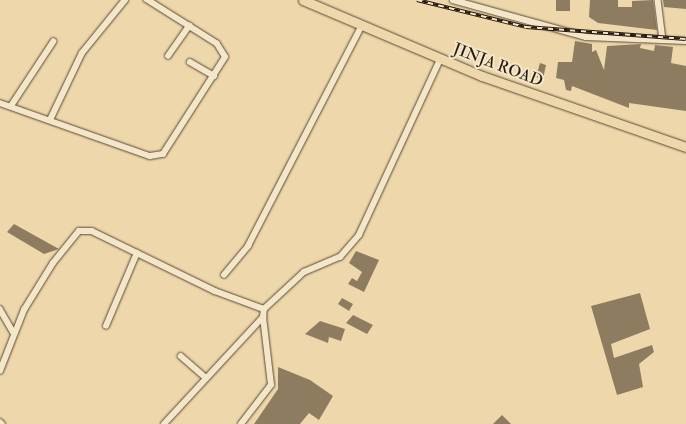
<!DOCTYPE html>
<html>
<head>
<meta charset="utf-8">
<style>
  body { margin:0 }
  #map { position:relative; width:686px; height:424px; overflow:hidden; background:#eed8ab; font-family:"IM FELL Double Pica",serif }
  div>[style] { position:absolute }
  .building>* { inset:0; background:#8e7c60; transform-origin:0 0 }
  .roads { filter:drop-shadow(0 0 1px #584836) drop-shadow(0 0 1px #584836) }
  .minor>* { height:5.5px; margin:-2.75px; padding:0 2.75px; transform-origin:2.75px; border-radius:2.75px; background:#f4e6c8 }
  .trunk>* { height:9px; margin:-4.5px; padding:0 4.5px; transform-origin:4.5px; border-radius:4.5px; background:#eed8ab }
  .rail>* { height:4px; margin-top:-2px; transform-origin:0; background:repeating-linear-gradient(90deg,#f4e6c8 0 5.5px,#26180f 0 11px); box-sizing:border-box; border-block:1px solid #26180f }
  span { translate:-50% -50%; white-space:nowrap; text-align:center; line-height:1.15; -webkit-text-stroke:4px #f4e6c8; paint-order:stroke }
  .street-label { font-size:16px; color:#26180f }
</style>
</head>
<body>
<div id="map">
  <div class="building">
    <i style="left:556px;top:0;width:14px;height:11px"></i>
    <i style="clip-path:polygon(590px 0,618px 0,618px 7px,632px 7px,632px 1px,653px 0,657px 30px,598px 23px,589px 17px)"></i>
    <i style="clip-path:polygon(663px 0,686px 0,686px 9px,664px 7px)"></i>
    <i style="clip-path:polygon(575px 41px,592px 44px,592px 52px,596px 50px,604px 70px,607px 46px,641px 44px,640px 48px,654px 51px,655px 45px,673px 47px,671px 63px,686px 66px,686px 111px,629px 103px,629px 108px,572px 86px,571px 91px,566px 90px,564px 80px,556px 78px,558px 62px,572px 62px)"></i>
    <i style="clip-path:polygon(540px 63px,546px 65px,543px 79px,536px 77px)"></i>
    <i style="clip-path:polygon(14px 224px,59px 249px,44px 254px,7px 232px)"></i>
    <i style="clip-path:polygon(356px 251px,379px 260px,364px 292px,348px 284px,352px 278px,357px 281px,362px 272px,349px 263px)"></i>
    <i style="clip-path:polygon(640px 293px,650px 329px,611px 344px,614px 358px,652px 345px,654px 352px,639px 364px,643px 387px,617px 395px,591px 306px)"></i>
    <i style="clip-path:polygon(342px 298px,353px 304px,349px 311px,338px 304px)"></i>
    <i style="clip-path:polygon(353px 315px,373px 325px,367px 334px,346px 323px)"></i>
    <i style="clip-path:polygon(320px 321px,345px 329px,341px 341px,329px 337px,328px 343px,305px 334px)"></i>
    <i style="clip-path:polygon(278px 367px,310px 380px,333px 396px,319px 420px,309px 413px,300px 424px,254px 424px,278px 389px)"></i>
    <i style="clip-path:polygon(502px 415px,511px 424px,493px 424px)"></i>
  </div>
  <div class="roads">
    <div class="minor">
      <i style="left:453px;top:0;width:138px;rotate:15.5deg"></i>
      <i style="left:586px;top:37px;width:100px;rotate:2.3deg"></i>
      <i style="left:658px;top:0;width:40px;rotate:82.9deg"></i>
      <i style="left:168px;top:56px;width:37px;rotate:-55deg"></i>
      <i style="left:190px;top:62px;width:28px;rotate:30deg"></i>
      <i style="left:0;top:103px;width:159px;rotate:19.5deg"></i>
      <i style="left:150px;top:156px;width:13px;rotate:-9deg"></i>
      <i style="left:163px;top:154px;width:115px;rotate:-57.4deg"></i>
      <i style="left:225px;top:57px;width:15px;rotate:-122deg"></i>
      <i style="left:217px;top:44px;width:83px;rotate:-147.8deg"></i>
      <i style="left:11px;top:106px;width:77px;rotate:-56.7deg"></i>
      <i style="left:50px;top:120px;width:74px;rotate:-64.5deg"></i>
      <i style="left:82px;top:53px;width:68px;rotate:-50.9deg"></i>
      <i style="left:224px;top:275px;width:38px;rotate:-50deg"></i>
      <i style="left:248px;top:246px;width:246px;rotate:-62.7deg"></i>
      <i style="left:0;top:309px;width:28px;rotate:60deg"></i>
      <i style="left:106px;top:326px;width:79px;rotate:-67deg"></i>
      <i style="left:181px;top:356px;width:30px;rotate:41deg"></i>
      <i style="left:0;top:371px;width:66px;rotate:-68.5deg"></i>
      <i style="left:24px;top:310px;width:55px;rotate:-58.3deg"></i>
      <i style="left:53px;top:263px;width:41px;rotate:-50.9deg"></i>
      <i style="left:79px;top:231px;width:13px"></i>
      <i style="left:92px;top:231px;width:137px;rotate:26deg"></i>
      <i style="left:215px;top:291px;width:52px;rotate:20.2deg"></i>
      <i style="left:264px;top:309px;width:54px;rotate:-42.8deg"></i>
      <i style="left:304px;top:272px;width:39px;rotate:-23deg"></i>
      <i style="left:340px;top:257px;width:29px;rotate:-49deg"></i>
      <i style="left:359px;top:235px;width:193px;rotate:-65.2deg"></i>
      <i style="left:0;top:422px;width:3px;rotate:45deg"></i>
      <i style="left:164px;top:424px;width:146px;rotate:-47.2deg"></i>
      <i style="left:263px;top:317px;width:8px;rotate:-83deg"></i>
      <i style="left:241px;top:424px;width:49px;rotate:-52.4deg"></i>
      <i style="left:271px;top:385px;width:68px;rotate:-96.7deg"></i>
    </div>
    <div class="trunk">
      <i style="left:303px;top:0;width:194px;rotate:23deg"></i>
      <i style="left:482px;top:76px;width:216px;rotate:19.2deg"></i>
    </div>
  </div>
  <div class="rail">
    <i style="left:417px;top:0;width:112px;rotate:13.9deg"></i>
    <i style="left:526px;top:27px;width:160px;rotate:4.3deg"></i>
  </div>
  <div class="street-label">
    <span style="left:498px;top:65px;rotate:21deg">JINJA ROAD</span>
  </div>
</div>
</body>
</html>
